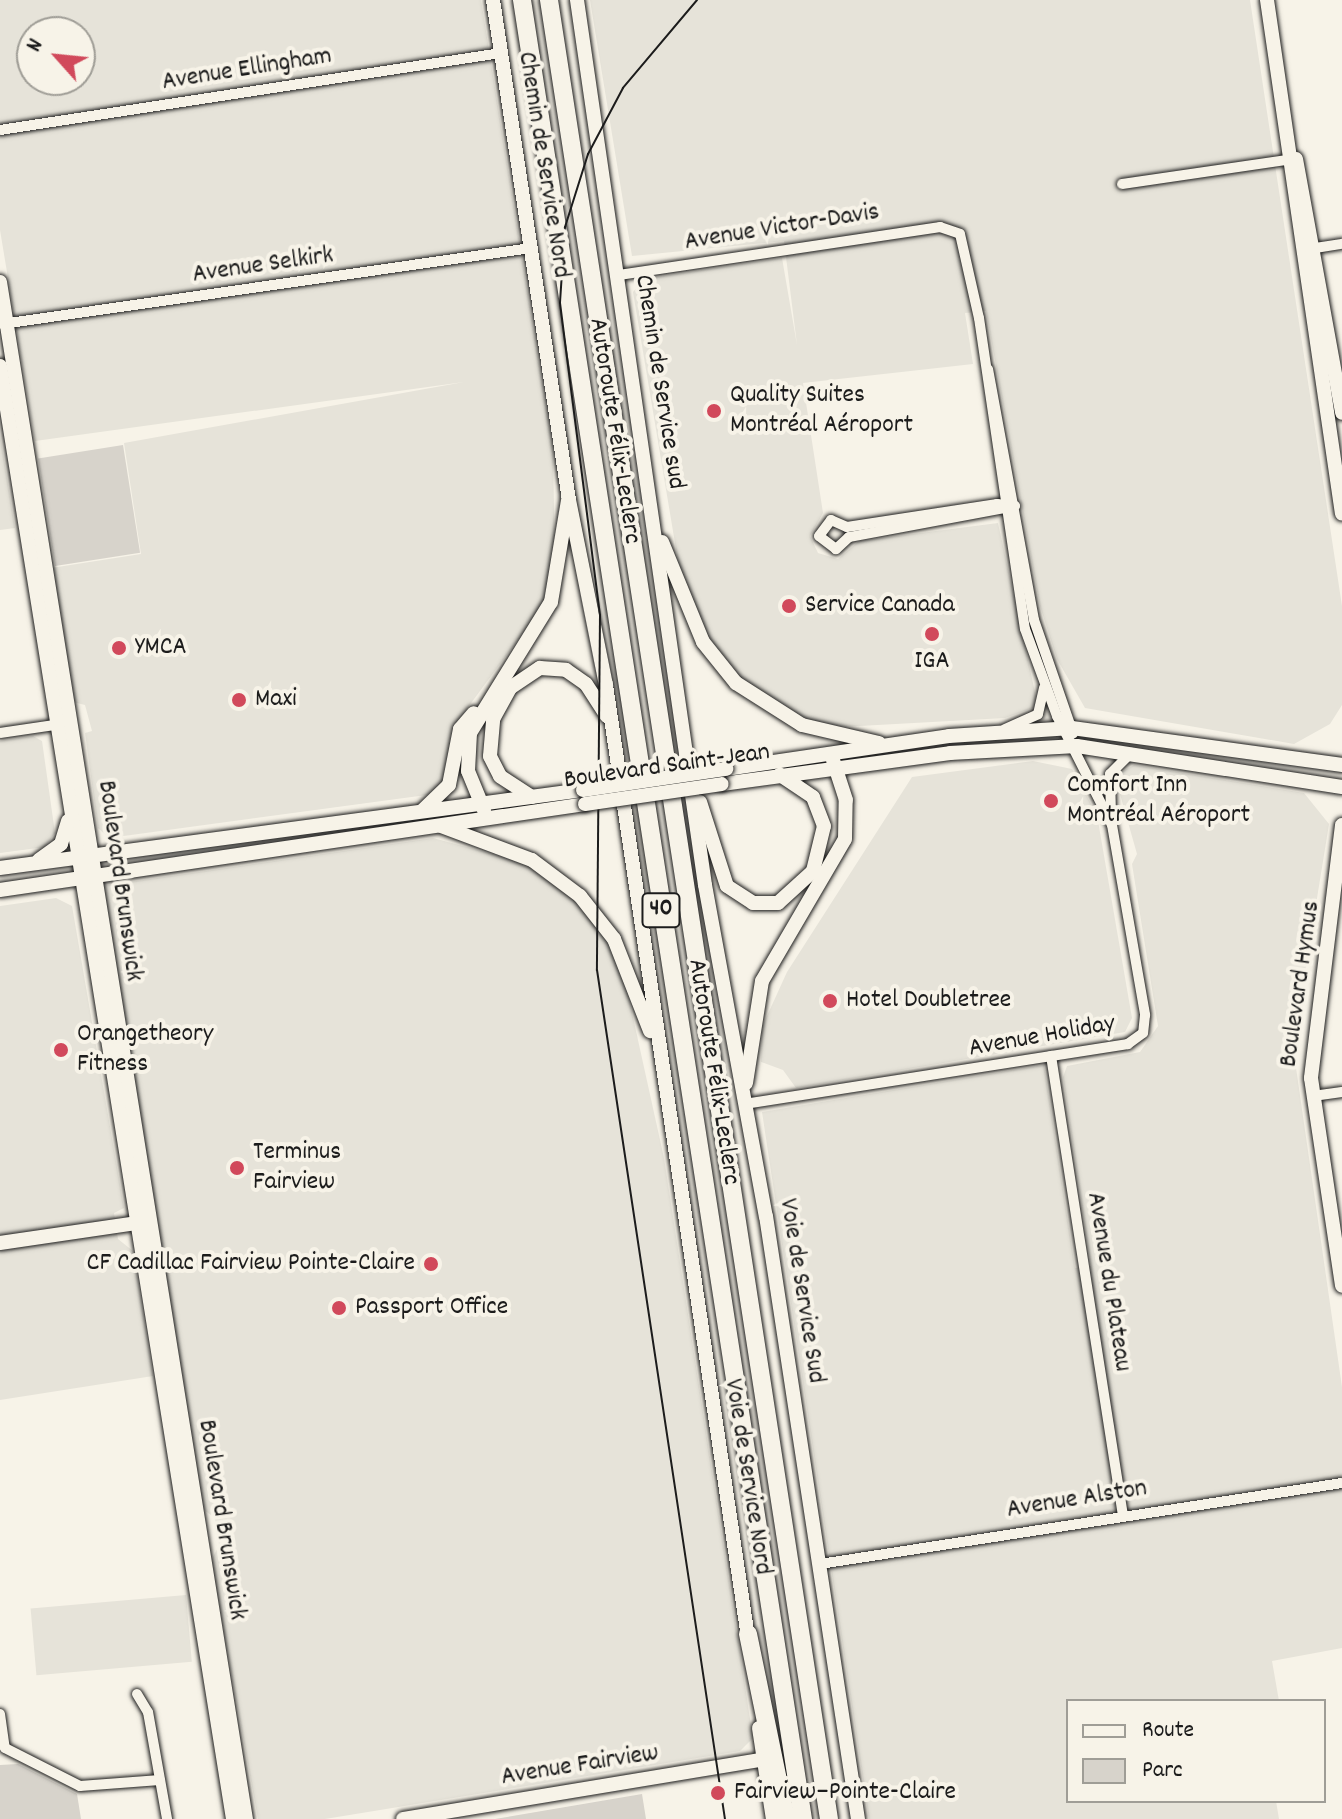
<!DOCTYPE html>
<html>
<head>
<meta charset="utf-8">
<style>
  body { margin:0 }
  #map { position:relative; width:1342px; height:1819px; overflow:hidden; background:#f7f3e8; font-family:Dekko,sans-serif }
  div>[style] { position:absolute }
  .built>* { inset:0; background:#e6e3d9; transform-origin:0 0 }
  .green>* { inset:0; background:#d7d3cb; transform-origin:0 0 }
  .roads { filter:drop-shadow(0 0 2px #1c1c1c) drop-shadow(0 0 2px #1c1c1c) }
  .street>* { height:10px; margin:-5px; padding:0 5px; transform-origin:5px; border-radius:5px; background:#f7f3e8 }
  .secondary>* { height:14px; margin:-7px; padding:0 7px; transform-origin:7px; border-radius:7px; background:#f7f3e8 }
  .highway>* { height:18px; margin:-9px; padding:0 9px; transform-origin:9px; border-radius:9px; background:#f7f3e8 }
  .tram>* { height:2px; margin:-1px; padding:0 1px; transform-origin:1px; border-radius:1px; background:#1c1c1c }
  .bridges { filter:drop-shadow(0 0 2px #1c1c1c) drop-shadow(0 0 2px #1c1c1c) }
  .secondary-bridge>* { height:14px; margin:-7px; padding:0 7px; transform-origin:7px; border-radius:7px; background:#f7f3e8 }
  .dots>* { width:22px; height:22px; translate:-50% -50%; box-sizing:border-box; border:4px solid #f7f3e8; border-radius:50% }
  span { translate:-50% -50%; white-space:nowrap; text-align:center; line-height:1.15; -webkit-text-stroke:8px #f7f3e8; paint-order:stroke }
  .shield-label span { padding:2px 6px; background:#f7f3e8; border:2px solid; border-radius:6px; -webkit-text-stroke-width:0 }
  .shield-label { font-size:24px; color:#1c1c1c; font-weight:700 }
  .street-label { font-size:26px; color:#1c1c1c }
  .poi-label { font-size:26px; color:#1c1c1c }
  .left { translate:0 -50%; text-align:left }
  .right { translate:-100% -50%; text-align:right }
  .legend { position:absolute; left:1066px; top:1699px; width:260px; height:104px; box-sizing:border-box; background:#f7f3e8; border:2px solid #9f9d96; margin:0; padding:10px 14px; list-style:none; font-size:24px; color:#1c1c1c }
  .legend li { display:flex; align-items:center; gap:16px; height:40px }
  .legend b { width:40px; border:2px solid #9f9d96 }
  .north { position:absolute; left:16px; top:16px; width:80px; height:80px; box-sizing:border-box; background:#f7f3e8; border:2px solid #9f9d96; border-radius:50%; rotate:297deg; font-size:22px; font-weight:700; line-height:32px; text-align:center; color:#1c1c1c }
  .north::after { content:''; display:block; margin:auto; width:28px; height:36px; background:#d1495b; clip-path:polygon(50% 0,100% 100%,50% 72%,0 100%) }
</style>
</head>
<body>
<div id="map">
  <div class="built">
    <i style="clip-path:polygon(evenodd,0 0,481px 0,553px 452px,555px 566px,543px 606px,457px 722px,445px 781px,434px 794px,109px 838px,98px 828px,85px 733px,92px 731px,85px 705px,73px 702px,51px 568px,141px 554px,124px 443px,464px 382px,35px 441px,0 230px,0 0,32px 32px,80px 32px,80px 80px,32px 80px,32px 32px)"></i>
    <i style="clip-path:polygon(590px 0,1250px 0,1342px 606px,1342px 705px,1330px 724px,1294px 744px,1085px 708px,1057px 659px,1040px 606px,986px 311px,965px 313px,973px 364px,803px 383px,823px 513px,810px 536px,818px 553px,838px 559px,859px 541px,998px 523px,1038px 706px,1005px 718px,841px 727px,804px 719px,744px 682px,705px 632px,678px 561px,633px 292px,644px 279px,782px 258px,797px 345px,784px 241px,632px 256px)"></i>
    <i style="clip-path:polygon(0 434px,15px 528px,0 530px)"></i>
    <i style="clip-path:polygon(33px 736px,42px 741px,55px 833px,45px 847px,0 853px,0 741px)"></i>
    <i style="clip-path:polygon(1033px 761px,1072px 769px,1097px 815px,1132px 1018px,1125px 1032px,796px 1088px,783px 1070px,761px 1062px,762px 1027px,787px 972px,912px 777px)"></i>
    <i style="clip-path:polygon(1134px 765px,1304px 793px,1329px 824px,1293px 1047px,1342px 1387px,1342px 1648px,1272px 1661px,1279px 1701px,1068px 1701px,1068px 1801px,1276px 1801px,1279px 1819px,869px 1819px,762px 1112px,1044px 1065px,1075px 1268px,1091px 1266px,1063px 1077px,1067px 1066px,1140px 1052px,1158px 1026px,1132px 864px,1137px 854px,1118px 787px,1120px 773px)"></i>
    <i style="clip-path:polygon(433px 838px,526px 863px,571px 895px,605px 933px,623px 972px,664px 1158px,753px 1738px,740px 1751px,325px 1819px,258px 1819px,211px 1561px,219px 1545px,215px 1518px,203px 1509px,102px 886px)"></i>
    <i style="clip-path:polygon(56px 898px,72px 906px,124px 1208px,114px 1213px,118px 1239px,133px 1251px,153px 1376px,0 1400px,0 906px)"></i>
    <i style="left:186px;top:1595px;width:67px;height:156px;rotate:85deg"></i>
  </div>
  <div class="green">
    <i style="left:123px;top:445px;width:109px;height:86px;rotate:81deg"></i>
    <i style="clip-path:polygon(18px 1764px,77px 1794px,81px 1819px,0 1819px,0 1765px)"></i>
    <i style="clip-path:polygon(642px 1794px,646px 1819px,495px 1819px)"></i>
  </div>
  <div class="roads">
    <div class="street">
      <i style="left:0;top:130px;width:507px;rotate:-8.74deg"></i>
      <i style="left:1122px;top:184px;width:174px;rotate:-8.3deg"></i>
      <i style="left:1309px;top:249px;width:33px;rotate:-9deg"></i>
      <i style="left:619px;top:275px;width:325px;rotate:-8.5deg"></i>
      <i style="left:940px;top:227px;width:21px;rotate:19deg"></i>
      <i style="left:960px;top:234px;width:86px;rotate:77.3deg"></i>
      <i style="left:979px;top:318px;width:314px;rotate:81.6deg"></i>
      <i style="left:1025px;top:629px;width:93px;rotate:69.8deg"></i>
      <i style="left:1057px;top:716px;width:122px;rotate:63.2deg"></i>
      <i style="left:1112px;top:825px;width:193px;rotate:80.1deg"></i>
      <i style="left:1145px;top:1015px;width:18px;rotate:96deg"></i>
      <i style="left:1143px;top:1033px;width:19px;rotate:144deg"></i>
      <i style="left:1128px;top:1044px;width:388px;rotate:171.1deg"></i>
      <i style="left:2px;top:324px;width:534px;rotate:-8.18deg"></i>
      <i style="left:988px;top:369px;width:255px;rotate:79.6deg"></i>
      <i style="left:1034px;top:620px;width:120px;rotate:71deg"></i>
      <i style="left:997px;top:504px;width:18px;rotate:6deg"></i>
      <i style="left:1015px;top:506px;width:169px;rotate:169.4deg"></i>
      <i style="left:849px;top:537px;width:18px;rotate:137deg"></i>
      <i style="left:836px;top:549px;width:21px;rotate:-143deg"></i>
      <i style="left:819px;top:536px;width:20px;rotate:-53deg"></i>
      <i style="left:831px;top:520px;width:17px;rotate:24deg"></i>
      <i style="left:847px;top:527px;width:152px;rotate:-8.7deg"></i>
      <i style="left:1005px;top:729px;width:36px;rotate:-24deg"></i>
      <i style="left:1038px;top:714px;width:27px;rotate:-77deg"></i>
      <i style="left:0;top:733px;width:62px;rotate:-8.4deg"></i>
      <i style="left:1111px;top:815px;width:41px;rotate:-91.4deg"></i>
      <i style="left:1110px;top:774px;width:30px;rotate:-45deg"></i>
      <i style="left:1051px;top:1056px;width:464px;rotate:81.1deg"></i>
      <i style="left:1313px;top:1096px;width:29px;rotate:-8deg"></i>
      <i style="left:820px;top:1564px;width:528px;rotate:-8.82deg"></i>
      <i style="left:137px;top:1694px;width:21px;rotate:59deg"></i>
      <i style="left:148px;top:1712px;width:109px;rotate:79.9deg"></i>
      <i style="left:0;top:1714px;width:34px;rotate:82deg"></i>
      <i style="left:5px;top:1748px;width:84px;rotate:26.9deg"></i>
      <i style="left:80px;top:1786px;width:80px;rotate:-4.3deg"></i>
    </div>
    <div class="secondary">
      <i style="left:493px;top:0;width:506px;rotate:81.36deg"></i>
      <i style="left:569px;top:500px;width:189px;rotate:78.7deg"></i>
      <i style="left:606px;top:685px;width:970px;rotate:81.52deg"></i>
      <i style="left:577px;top:0;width:894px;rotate:81.77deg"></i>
      <i style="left:705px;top:885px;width:337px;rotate:79.6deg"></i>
      <i style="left:766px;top:1216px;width:610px;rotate:81.33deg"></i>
      <i style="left:1267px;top:0;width:519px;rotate:81.7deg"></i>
      <i style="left:1296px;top:159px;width:258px;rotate:79.7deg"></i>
      <i style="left:0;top:282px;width:1557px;rotate:80.91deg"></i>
      <i style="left:0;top:366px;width:1472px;rotate:80.89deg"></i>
      <i style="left:662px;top:542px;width:108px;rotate:67.7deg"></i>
      <i style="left:703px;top:642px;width:53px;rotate:51.2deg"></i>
      <i style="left:736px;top:683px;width:78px;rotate:32.5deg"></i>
      <i style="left:802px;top:725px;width:79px;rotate:13.2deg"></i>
      <i style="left:726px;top:769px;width:225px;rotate:-8.4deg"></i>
      <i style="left:949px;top:736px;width:123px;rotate:-3.7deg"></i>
      <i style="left:1072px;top:728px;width:273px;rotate:7.8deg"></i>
      <i style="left:722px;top:784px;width:230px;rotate:-7.7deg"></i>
      <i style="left:950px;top:753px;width:127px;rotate:-3.2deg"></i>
      <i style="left:1077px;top:746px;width:268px;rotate:8.8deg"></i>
      <i style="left:532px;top:797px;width:38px;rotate:-147deg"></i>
      <i style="left:500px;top:776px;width:22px;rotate:-117deg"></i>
      <i style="left:490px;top:756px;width:37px;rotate:-85deg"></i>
      <i style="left:493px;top:719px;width:35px;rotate:-61deg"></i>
      <i style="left:510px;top:688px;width:36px;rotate:-34deg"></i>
      <i style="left:540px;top:668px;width:26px;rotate:4deg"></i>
      <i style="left:566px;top:670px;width:24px;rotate:35deg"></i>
      <i style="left:586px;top:684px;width:38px;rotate:57deg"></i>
      <i style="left:700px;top:802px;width:88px;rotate:72.2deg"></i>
      <i style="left:727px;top:886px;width:31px;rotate:33deg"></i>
      <i style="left:753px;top:903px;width:25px"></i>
      <i style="left:778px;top:903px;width:47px;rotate:-42.4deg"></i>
      <i style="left:813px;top:871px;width:46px;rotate:-76.3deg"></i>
      <i style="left:824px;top:826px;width:31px;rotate:-111deg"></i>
      <i style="left:813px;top:797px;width:40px;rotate:-146deg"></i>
      <i style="left:423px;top:810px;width:36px;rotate:-44deg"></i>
      <i style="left:449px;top:785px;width:57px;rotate:-78.9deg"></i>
      <i style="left:460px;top:729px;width:21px;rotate:-49deg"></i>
      <i style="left:484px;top:810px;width:42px;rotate:-112.3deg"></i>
      <i style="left:468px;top:771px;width:38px;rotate:-87deg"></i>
      <i style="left:470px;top:733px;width:154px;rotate:-58.3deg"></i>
      <i style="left:551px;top:602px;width:103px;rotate:-80.5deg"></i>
      <i style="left:1342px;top:825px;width:255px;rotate:97deg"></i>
      <i style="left:1311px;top:1078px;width:210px;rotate:81.5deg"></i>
      <i style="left:441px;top:826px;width:97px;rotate:20.5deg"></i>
      <i style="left:532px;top:860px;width:60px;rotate:36.9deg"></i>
      <i style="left:580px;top:896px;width:55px;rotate:51.7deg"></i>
      <i style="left:614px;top:939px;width:99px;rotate:68.6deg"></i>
      <i style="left:39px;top:860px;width:27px;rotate:-36deg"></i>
      <i style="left:61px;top:844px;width:24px;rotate:-73deg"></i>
      <i style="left:0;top:868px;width:588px;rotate:-7.62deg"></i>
      <i style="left:0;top:890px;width:591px;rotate:-8.36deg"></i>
      <i style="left:746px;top:1083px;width:103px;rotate:-81.1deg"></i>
      <i style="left:762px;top:981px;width:164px;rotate:-59.7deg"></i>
      <i style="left:845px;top:839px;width:39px;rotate:-89deg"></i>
      <i style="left:846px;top:800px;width:42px;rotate:-108deg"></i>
      <i style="left:0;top:1243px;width:146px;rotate:-8.3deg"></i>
      <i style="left:759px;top:1728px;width:92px;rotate:81.3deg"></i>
      <i style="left:403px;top:1819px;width:366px;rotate:-9.4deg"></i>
    </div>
    <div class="highway">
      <i style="left:522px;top:0;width:1841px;rotate:81.22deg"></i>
      <i style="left:549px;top:0;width:1840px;rotate:81.25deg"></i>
      <i style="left:748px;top:1634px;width:189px;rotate:78.4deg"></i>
    </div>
  </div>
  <div class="tram">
    <i style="left:697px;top:0;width:115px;rotate:130.1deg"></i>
    <i style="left:623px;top:88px;width:75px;rotate:117.9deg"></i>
    <i style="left:588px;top:154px;width:77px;rotate:107.5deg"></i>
    <i style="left:565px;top:227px;width:76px;rotate:93.8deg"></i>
    <i style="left:560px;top:303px;width:315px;rotate:82.7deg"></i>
    <i style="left:600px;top:615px;width:355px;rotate:90.5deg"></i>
    <i style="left:597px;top:970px;width:859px;rotate:81.43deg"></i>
  </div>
  <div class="bridges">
    <div class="secondary-bridge">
      <i style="left:583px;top:790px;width:145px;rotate:-8.4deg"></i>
      <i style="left:585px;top:804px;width:138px;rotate:-8.3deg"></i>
    </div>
  </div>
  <div class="dots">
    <i style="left:714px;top:411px;background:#d1495b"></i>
    <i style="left:789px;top:606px;background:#d1495b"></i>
    <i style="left:932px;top:634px;background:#d1495b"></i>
    <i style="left:119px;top:648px;background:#d1495b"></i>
    <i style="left:239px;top:700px;background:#d1495b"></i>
    <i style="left:1051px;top:801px;background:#d1495b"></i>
    <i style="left:830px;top:1001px;background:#d1495b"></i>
    <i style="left:61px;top:1050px;background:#d1495b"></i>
    <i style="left:237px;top:1168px;background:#d1495b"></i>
    <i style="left:431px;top:1264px;background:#d1495b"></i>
    <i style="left:339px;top:1308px;background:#d1495b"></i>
    <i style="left:718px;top:1793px;background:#d1495b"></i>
  </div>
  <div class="shield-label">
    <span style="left:661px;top:910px">40</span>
  </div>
  <div class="street-label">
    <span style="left:247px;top:70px;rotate:-9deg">Avenue Ellingham</span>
    <span style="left:543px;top:165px;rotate:81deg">Chemin de Service Nord</span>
    <span style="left:782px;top:228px;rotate:-9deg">Avenue Victor-Davis</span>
    <span style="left:263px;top:266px;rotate:-8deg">Avenue Selkirk</span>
    <span style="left:659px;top:382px;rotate:81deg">Chemin de Service sud</span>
    <span style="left:614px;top:431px;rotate:81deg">Autoroute Félix-Leclerc</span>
    <span style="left:667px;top:767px;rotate:-8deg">Boulevard Saint-Jean</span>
    <span style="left:119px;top:881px;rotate:82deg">Boulevard Brunswick</span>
    <span style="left:1301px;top:984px;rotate:-82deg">Boulevard Hymus</span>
    <span style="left:1042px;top:1037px;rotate:-10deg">Avenue Holiday</span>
    <span style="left:713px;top:1072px;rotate:81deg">Autoroute Félix-Leclerc</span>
    <span style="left:1108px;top:1282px;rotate:81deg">Avenue du Plateau</span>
    <span style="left:801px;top:1291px;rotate:81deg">Voie de Service Sud</span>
    <span style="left:747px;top:1477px;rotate:81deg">Voie de Service Nord</span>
    <span style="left:1077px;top:1500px;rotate:-9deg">Avenue Alston</span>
    <span style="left:221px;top:1520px;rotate:81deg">Boulevard Brunswick</span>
    <span style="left:580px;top:1766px;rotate:-9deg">Avenue Fairview</span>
  </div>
  <div class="poi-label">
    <span class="left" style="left:730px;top:411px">Quality Suites<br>Montréal Aéroport</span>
    <span class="left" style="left:805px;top:606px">Service Canada</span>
    <span class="left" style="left:135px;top:648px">YMCA</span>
    <span style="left:932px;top:662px">IGA</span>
    <span class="left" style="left:255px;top:700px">Maxi</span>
    <span class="left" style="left:1067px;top:801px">Comfort Inn<br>Montréal Aéroport</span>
    <span class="left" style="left:846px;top:1001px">Hotel Doubletree</span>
    <span class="left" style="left:77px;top:1050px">Orangetheory<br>Fitness</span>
    <span class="left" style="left:253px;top:1168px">Terminus<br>Fairview</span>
    <span class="right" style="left:415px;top:1264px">CF Cadillac Fairview Pointe-Claire</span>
    <span class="left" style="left:355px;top:1308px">Passport Office</span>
    <span class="left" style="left:734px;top:1793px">Fairview–Pointe-Claire</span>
  </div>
  <ul class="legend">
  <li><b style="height:10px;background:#f7f3e8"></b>Route</li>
  <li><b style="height:22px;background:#d7d3cb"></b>Parc</li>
  </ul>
  <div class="north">N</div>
</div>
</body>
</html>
